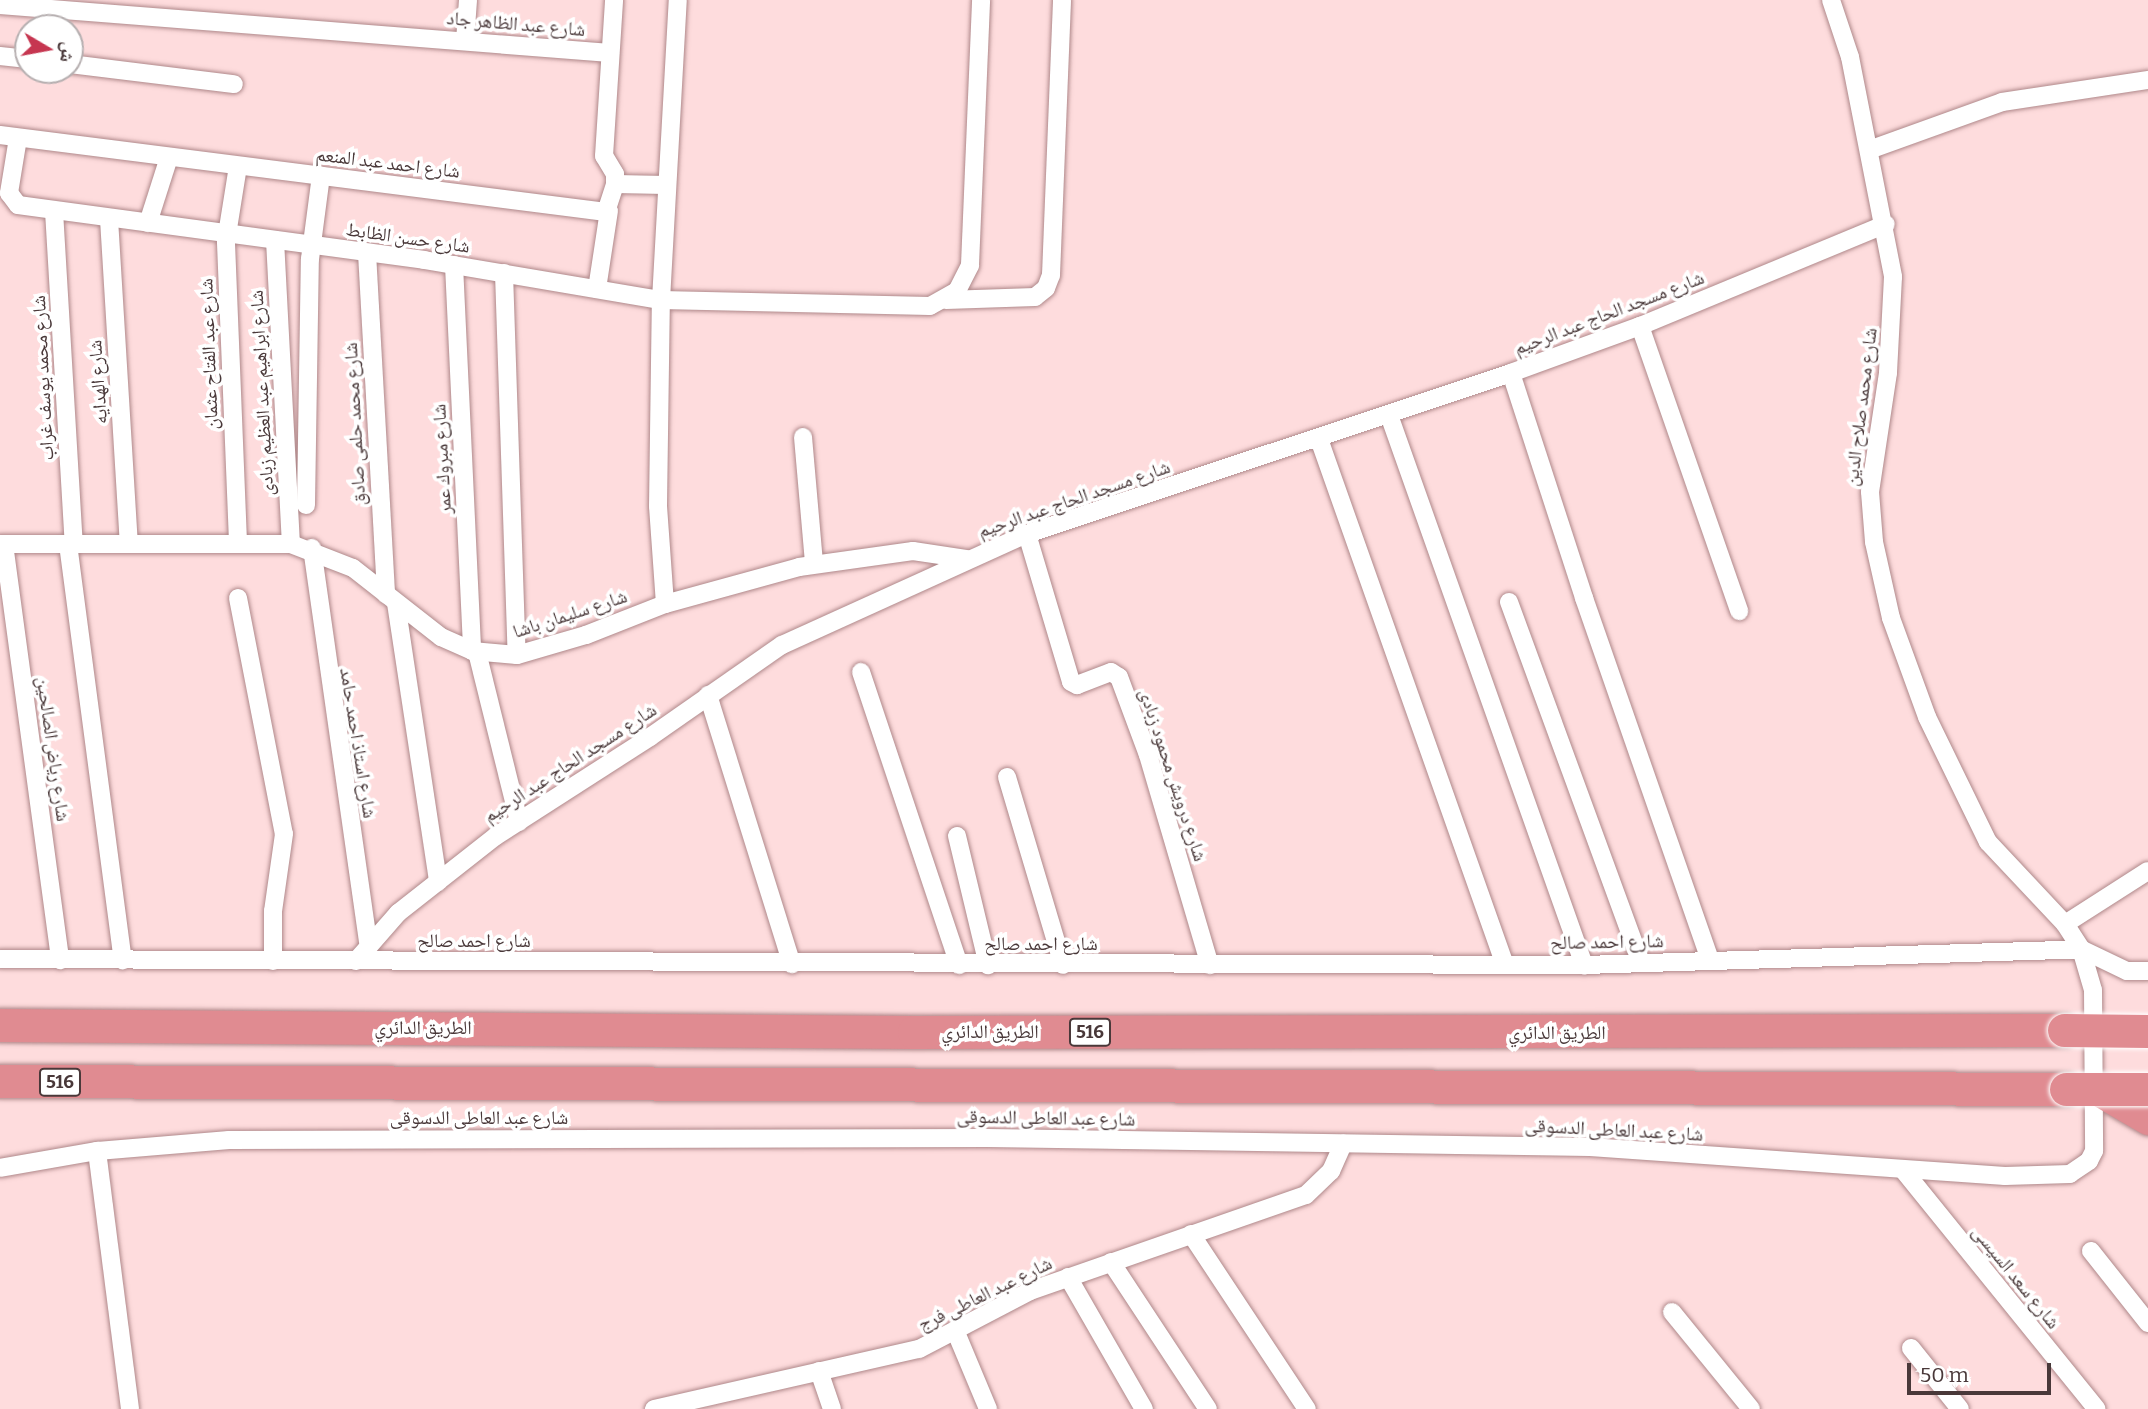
<!DOCTYPE html>
<html>
<head>
<meta charset="utf-8">
<style>
  body { margin:0 }
  #map { position:relative; width:2148px; height:1409px; overflow:hidden; background:#fedcdd; font-family:Bitter,"Noto Naskh Arabic",serif }
  div>[style] { position:absolute }
  .roads { filter:drop-shadow(0 0 2px #af888a) drop-shadow(0 0 2px #af888a) }
  .street>* { height:18px; margin:-9px; padding:0 9px; transform-origin:9px; border-radius:9px; background:#fff }
  .highway>* { height:33px; margin:-16.5px; padding:0 16.5px; transform-origin:16.5px; border-radius:16.5px; background:#e08b91 }
  .bridges { filter:drop-shadow(0 0 2px #fff) drop-shadow(0 0 2px #fff) }
  .highway-bridge>* { height:33px; margin:-16.5px; padding:0 16.5px; transform-origin:16.5px; border-radius:16.5px; background:#e08b91 }
  span { translate:-50% -50%; white-space:nowrap; text-align:center; line-height:1.15; -webkit-text-stroke:7px #fff; paint-order:stroke }
  .shield-label span { padding:2px 5px; background:#fff; border:2px solid; border-radius:5px; -webkit-text-stroke-width:0 }
  .shield-label { font-size:18px; color:#493839; font-weight:700 }
  .street-label { font-size:19px; color:#493839 }
  .north { position:absolute; left:14px; top:14px; width:70px; height:70px; box-sizing:border-box; background:#fff; border:2px solid #b6afb0; border-radius:50%; rotate:100deg; font-size:19px; font-weight:700; line-height:28px; text-align:center; color:#493839 }
  .north::after { content:''; display:block; margin:auto; width:24px; height:32px; background:#c63650; clip-path:polygon(50% 0,100% 100%,50% 72%,0 100%) }
  .scale { position:absolute; left:1907px; top:1363px; width:144px; height:32px; box-sizing:border-box; border:4px solid #493839; border-top:0; padding-left:9px; font-size:21px; line-height:24px; white-space:nowrap; color:#493839; -webkit-text-stroke:5px #fff; paint-order:stroke }
</style>
</head>
<body>
<div id="map">
  <div class="roads">
    <div class="street">
      <i style="left:1831px;top:0;width:60px;rotate:71.6deg"></i>
      <i style="left:1850px;top:57px;width:224px;rotate:78.9deg"></i>
      <i style="left:1893px;top:277px;width:96px;rotate:93deg"></i>
      <i style="left:1888px;top:373px;width:120px;rotate:98.6deg"></i>
      <i style="left:1870px;top:492px;width:50px;rotate:85.4deg"></i>
      <i style="left:1874px;top:542px;width:78px;rotate:77.4deg"></i>
      <i style="left:1891px;top:618px;width:105px;rotate:70deg"></i>
      <i style="left:1927px;top:717px;width:139px;rotate:64deg"></i>
      <i style="left:1988px;top:842px;width:112px;rotate:46.8deg"></i>
      <i style="left:2065px;top:924px;width:30px;rotate:57deg"></i>
      <i style="left:2081px;top:949px;width:51px;rotate:25.6deg"></i>
      <i style="left:2127px;top:971px;width:21px"></i>
      <i style="left:0;top:5px;width:612px;rotate:4.5deg"></i>
      <i style="left:465px;top:41px;width:41px;rotate:-85.8deg"></i>
      <i style="left:0;top:56px;width:28px;rotate:6deg"></i>
      <i style="left:70px;top:64px;width:165px;rotate:7deg"></i>
      <i style="left:0;top:135px;width:611px;rotate:7.24deg"></i>
      <i style="left:606px;top:212px;width:29px;rotate:-72deg"></i>
      <i style="left:615px;top:184px;width:10px;rotate:-90deg"></i>
      <i style="left:615px;top:174px;width:21px;rotate:-121deg"></i>
      <i style="left:604px;top:156px;width:156px;rotate:-86.3deg"></i>
      <i style="left:18px;top:138px;width:56px;rotate:99.3deg"></i>
      <i style="left:9px;top:193px;width:15px;rotate:53deg"></i>
      <i style="left:18px;top:205px;width:410px;rotate:7.7deg"></i>
      <i style="left:424px;top:260px;width:240px;rotate:9.6deg"></i>
      <i style="left:661px;top:300px;width:269px;rotate:1.3deg"></i>
      <i style="left:930px;top:306px;width:31px;rotate:-29deg"></i>
      <i style="left:957px;top:291px;width:29px;rotate:-63deg"></i>
      <i style="left:970px;top:265px;width:265px;rotate:-87.6deg"></i>
      <i style="left:1869px;top:150px;width:141px;rotate:-19.8deg"></i>
      <i style="left:2002px;top:102px;width:148px;rotate:-8.6deg"></i>
      <i style="left:615px;top:184px;width:51px;rotate:1.1deg"></i>
      <i style="left:54px;top:211px;width:333px;rotate:86.6deg"></i>
      <i style="left:109px;top:219px;width:325px;rotate:86.5deg"></i>
      <i style="left:148px;top:223px;width:69px;rotate:-72.3deg"></i>
      <i style="left:275px;top:240px;width:304px;rotate:87deg"></i>
      <i style="left:367px;top:253px;width:342px;rotate:86.8deg"></i>
      <i style="left:454px;top:265px;width:386px;rotate:87.3deg"></i>
      <i style="left:504px;top:273px;width:382px;rotate:88.1deg"></i>
      <i style="left:597px;top:289px;width:79px;rotate:-81.3deg"></i>
      <i style="left:946px;top:300px;width:89px;rotate:-1.9deg"></i>
      <i style="left:1035px;top:297px;width:14px;rotate:-39deg"></i>
      <i style="left:1046px;top:288px;width:14px;rotate:-69deg"></i>
      <i style="left:1051px;top:275px;width:275px;rotate:-87.7deg"></i>
      <i style="left:1640px;top:326px;width:302px;rotate:70.8deg"></i>
      <i style="left:1511px;top:373px;width:237px;rotate:72deg"></i>
      <i style="left:1584px;top:598px;width:383px;rotate:70.8deg"></i>
      <i style="left:1389px;top:415px;width:584px;rotate:70.48deg"></i>
      <i style="left:803px;top:437px;width:127px;rotate:85deg"></i>
      <i style="left:1319px;top:439px;width:558px;rotate:70.53deg"></i>
      <i style="left:306px;top:505px;width:246px;rotate:-89.1deg"></i>
      <i style="left:310px;top:259px;width:84px;rotate:-82.5deg"></i>
      <i style="left:1027px;top:534px;width:154px;rotate:73.4deg"></i>
      <i style="left:1071px;top:682px;width:7px;rotate:27deg"></i>
      <i style="left:1077px;top:685px;width:36px;rotate:-21deg"></i>
      <i style="left:1111px;top:672px;width:9px;rotate:32deg"></i>
      <i style="left:1119px;top:677px;width:83px;rotate:69.6deg"></i>
      <i style="left:1148px;top:755px;width:219px;rotate:73.6deg"></i>
      <i style="left:238px;top:542px;width:301px;rotate:-92.3deg"></i>
      <i style="left:226px;top:241px;width:76px;rotate:-80.9deg"></i>
      <i style="left:0;top:544px;width:291px"></i>
      <i style="left:291px;top:544px;width:66px;rotate:21.2deg"></i>
      <i style="left:353px;top:568px;width:112px;rotate:38.1deg"></i>
      <i style="left:441px;top:637px;width:34px;rotate:24deg"></i>
      <i style="left:472px;top:651px;width:45px;rotate:5.1deg"></i>
      <i style="left:517px;top:655px;width:72px;rotate:-16.2deg"></i>
      <i style="left:586px;top:635px;width:85px;rotate:-21.4deg"></i>
      <i style="left:665px;top:604px;width:139px;rotate:-15.4deg"></i>
      <i style="left:799px;top:567px;width:115px;rotate:-8deg"></i>
      <i style="left:913px;top:551px;width:55px;rotate:8.4deg"></i>
      <i style="left:4px;top:544px;width:420px;rotate:82.3deg"></i>
      <i style="left:68px;top:544px;width:420px;rotate:82.5deg"></i>
      <i style="left:312px;top:548px;width:398px;rotate:81.9deg"></i>
      <i style="left:238px;top:598px;width:240px;rotate:79deg"></i>
      <i style="left:284px;top:834px;width:78px;rotate:98.1deg"></i>
      <i style="left:273px;top:911px;width:50px;rotate:90deg"></i>
      <i style="left:1509px;top:602px;width:384px;rotate:69.9deg"></i>
      <i style="left:396px;top:603px;width:282px;rotate:81.4deg"></i>
      <i style="left:665px;top:604px;width:98px;rotate:-94.1deg"></i>
      <i style="left:658px;top:506px;width:206px;rotate:-89.2deg"></i>
      <i style="left:661px;top:300px;width:300px;rotate:-86.8deg"></i>
      <i style="left:477px;top:652px;width:175px;rotate:76.1deg"></i>
      <i style="left:861px;top:672px;width:309px;rotate:71.5deg"></i>
      <i style="left:708px;top:695px;width:282px;rotate:72.7deg"></i>
      <i style="left:1007px;top:777px;width:196px;rotate:73.4deg"></i>
      <i style="left:957px;top:836px;width:133px;rotate:76.5deg"></i>
      <i style="left:2065px;top:924px;width:98px;rotate:-32.6deg"></i>
      <i style="left:0;top:959px;width:1584px;rotate:0.22deg"></i>
      <i style="left:1584px;top:965px;width:497px;rotate:-1.8deg"></i>
      <i style="left:2081px;top:949px;width:43px;rotate:73.7deg"></i>
      <i style="left:2093px;top:990px;width:161px;rotate:89.6deg"></i>
      <i style="left:2094px;top:1151px;width:11px;rotate:117deg"></i>
      <i style="left:2089px;top:1161px;width:23px;rotate:146deg"></i>
      <i style="left:2070px;top:1174px;width:65px;rotate:178.2deg"></i>
      <i style="left:2005px;top:1176px;width:416px;rotate:-176deg"></i>
      <i style="left:1590px;top:1147px;width:603px;rotate:-179.14deg"></i>
      <i style="left:987px;top:1138px;width:758px;rotate:179.85deg"></i>
      <i style="left:229px;top:1140px;width:132px;rotate:175.2deg"></i>
      <i style="left:97px;top:1151px;width:98px;rotate:170.1deg"></i>
      <i style="left:356px;top:961px;width:64px;rotate:-48.8deg"></i>
      <i style="left:398px;top:913px;width:125px;rotate:-38.2deg"></i>
      <i style="left:496px;top:836px;width:183px;rotate:-32.7deg"></i>
      <i style="left:650px;top:737px;width:161px;rotate:-34.9deg"></i>
      <i style="left:782px;top:645px;width:269px;rotate:-24.4deg"></i>
      <i style="left:1027px;top:534px;width:510px;rotate:-18.4deg"></i>
      <i style="left:1511px;top:373px;width:137px;rotate:-20deg"></i>
      <i style="left:1640px;top:326px;width:266px;rotate:-22.5deg"></i>
      <i style="left:97px;top:1151px;width:260px;rotate:82.7deg"></i>
      <i style="left:1904px;top:1171px;width:306px;rotate:51deg"></i>
      <i style="left:1191px;top:1234px;width:210px;rotate:56.5deg"></i>
      <i style="left:2091px;top:1251px;width:92px;rotate:51.6deg"></i>
      <i style="left:1111px;top:1262px;width:176px;rotate:56.6deg"></i>
      <i style="left:1068px;top:1277px;width:152px;rotate:60.1deg"></i>
      <i style="left:1672px;top:1312px;width:125px;rotate:50.8deg"></i>
      <i style="left:955px;top:1330px;width:86px;rotate:67.3deg"></i>
      <i style="left:1911px;top:1348px;width:78px;rotate:51.2deg"></i>
      <i style="left:819px;top:1371px;width:40px;rotate:71.1deg"></i>
      <i style="left:654px;top:1409px;width:272px;rotate:-12.8deg"></i>
      <i style="left:919px;top:1349px;width:125px;rotate:-27.6deg"></i>
      <i style="left:1030px;top:1291px;width:292px;rotate:-19.2deg"></i>
      <i style="left:1306px;top:1195px;width:35px;rotate:-44deg"></i>
      <i style="left:1331px;top:1171px;width:30px;rotate:-66deg"></i>
    </div>
    <div class="highway">
      <i style="left:0;top:1025px;width:914px;rotate:0.44deg"></i>
      <i style="left:914px;top:1032px;width:1150px;rotate:-0.1deg"></i>
      <i style="left:0;top:1081px;width:2066px;rotate:0.22deg"></i>
      <i style="left:2100px;top:1090px;width:56px;rotate:30.3deg"></i>
    </div>
  </div>
  <div class="bridges">
    <div class="highway-bridge">
      <i style="left:2064px;top:1030px;width:84px;rotate:0.7deg"></i>
      <i style="left:2066px;top:1089px;width:82px"></i>
    </div>
  </div>
  <div class="shield-label">
    <span style="left:1090px;top:1032px">516</span>
    <span style="left:60px;top:1082px">516</span>
  </div>
  <div class="street-label">
    <span style="left:516px;top:24px;rotate:5deg">شارع عبد الظاهر جاد</span>
    <span style="left:388px;top:163px;rotate:7deg">شارع احمد عبد المنعم</span>
    <span style="left:408px;top:238px;rotate:8deg">شارع حسن الظابط</span>
    <span style="left:1609px;top:313px;rotate:-21deg">شارع مسجد الحاج عبد الرحيم</span>
    <span style="left:209px;top:354px;rotate:-92deg">شارع عبد الفتاح عثمان</span>
    <span style="left:43px;top:378px;rotate:-93deg">شارع محمد يوسف غراب</span>
    <span style="left:98px;top:382px;rotate:-94deg">شارع الهدايه</span>
    <span style="left:262px;top:393px;rotate:-93deg">شارع ابراهيم عبد العظيم زبادى</span>
    <span style="left:1861px;top:407px;rotate:-83deg">شارع محمد صلاح الدين</span>
    <span style="left:355px;top:424px;rotate:-93deg">شارع محمد حلمى صادق</span>
    <span style="left:442px;top:459px;rotate:-93deg">شارع مبروك عمر</span>
    <span style="left:1074px;top:499px;rotate:-19deg">شارع مسجد الحاج عبد الرحيم</span>
    <span style="left:570px;top:614px;rotate:-18deg">شارع سليمان باشا</span>
    <span style="left:358px;top:743px;rotate:81deg">شارع استاذ احمد حامد</span>
    <span style="left:53px;top:749px;rotate:82deg">شارع رياض الصالحين</span>
    <span style="left:570px;top:763px;rotate:-33deg">شارع مسجد الحاج عبد الرحيم</span>
    <span style="left:1173px;top:775px;rotate:72deg">شارع درويش محمود زبادى</span>
    <span style="left:474px;top:941px">شارع احمد صالح</span>
    <span style="left:1607px;top:942px;rotate:-1deg">شارع احمد صالح</span>
    <span style="left:1041px;top:944px">شارع احمد صالح</span>
    <span style="left:423px;top:1028px">الطريق الدائري</span>
    <span style="left:990px;top:1032px">الطريق الدائري</span>
    <span style="left:1557px;top:1033px">الطريق الدائري</span>
    <span style="left:479px;top:1118px">شارع عبد العاطى الدسوقى</span>
    <span style="left:1046px;top:1118px;rotate:1deg">شارع عبد العاطى الدسوقى</span>
    <span style="left:1614px;top:1130px;rotate:3deg">شارع عبد العاطى الدسوقى</span>
    <span style="left:2016px;top:1277px;rotate:51deg">شارع سعد السيسى</span>
    <span style="left:985px;top:1294px;rotate:-26deg">شارع عبد العاطى فرج</span>
  </div>
  <div class="north">ش</div>
  <div class="scale">50 m</div>
</div>
</body>
</html>
